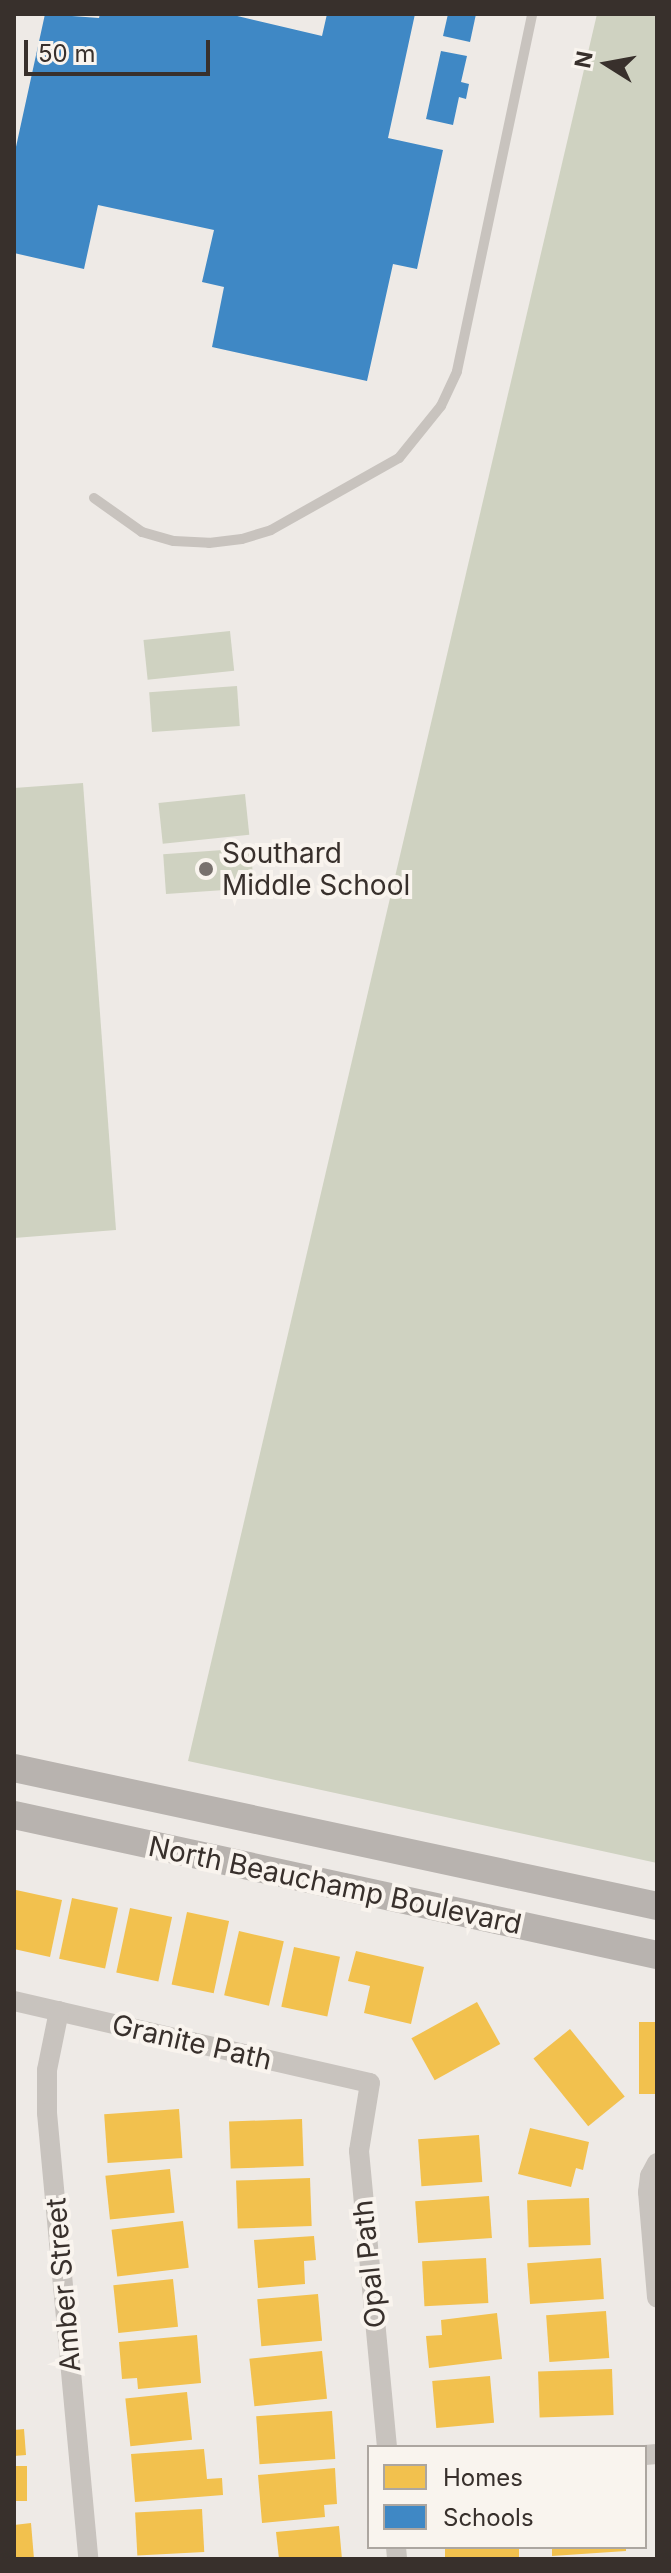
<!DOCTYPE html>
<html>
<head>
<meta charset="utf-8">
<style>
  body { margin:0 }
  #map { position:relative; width:671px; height:2573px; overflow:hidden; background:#eeeae6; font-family:Inter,sans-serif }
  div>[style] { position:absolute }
  .green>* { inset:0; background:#cfd2c1; transform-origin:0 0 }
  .homes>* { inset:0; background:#f2c14e; transform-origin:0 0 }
  .schools>* { inset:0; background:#3f88c5 }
  .lane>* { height:10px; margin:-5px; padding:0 5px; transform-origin:5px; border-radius:5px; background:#c8c3be }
  .street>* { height:20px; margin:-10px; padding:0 10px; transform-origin:10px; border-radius:10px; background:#c8c3be }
  .secondary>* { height:28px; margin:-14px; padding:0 14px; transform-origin:14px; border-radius:14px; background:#b8b3af }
  .dots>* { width:22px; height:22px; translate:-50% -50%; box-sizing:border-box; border:4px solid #f9f4ee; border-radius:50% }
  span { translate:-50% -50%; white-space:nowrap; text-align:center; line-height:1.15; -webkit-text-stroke:8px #f9f4ee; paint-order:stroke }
  .poi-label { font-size:28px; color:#38302c }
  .left { translate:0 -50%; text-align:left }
  .street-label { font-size:28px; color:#38302c }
  .frame { position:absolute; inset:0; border:16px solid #38302c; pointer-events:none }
  .legend { position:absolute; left:367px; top:2445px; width:280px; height:104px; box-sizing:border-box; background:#f9f4ee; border:2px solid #aca6a0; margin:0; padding:10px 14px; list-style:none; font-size:24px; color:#38302c }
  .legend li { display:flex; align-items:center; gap:16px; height:40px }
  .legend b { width:40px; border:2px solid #aca6a0 }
  .north { position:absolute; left:567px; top:24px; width:80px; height:80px; -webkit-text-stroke:6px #f9f4ee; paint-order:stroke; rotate:281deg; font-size:22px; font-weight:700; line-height:32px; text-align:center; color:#38302c }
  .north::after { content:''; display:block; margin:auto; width:28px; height:36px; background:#38302c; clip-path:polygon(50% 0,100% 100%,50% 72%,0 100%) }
  .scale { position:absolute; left:24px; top:40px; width:186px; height:36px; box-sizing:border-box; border:4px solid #38302c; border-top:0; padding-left:10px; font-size:24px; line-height:28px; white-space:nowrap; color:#38302c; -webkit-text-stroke:6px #f9f4ee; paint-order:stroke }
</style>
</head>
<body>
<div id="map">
  <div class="green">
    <i style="clip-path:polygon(597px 14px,657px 14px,657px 1863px,188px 1761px)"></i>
    <i style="left:230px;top:631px;width:40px;height:87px;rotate:84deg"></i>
    <i style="left:237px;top:686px;width:40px;height:88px;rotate:86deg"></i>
    <i style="clip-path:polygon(83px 783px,116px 1230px,14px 1238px,14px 788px)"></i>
    <i style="left:245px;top:794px;width:41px;height:87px;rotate:84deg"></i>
    <i style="left:251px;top:848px;width:40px;height:88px;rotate:86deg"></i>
  </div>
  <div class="homes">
    <i style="clip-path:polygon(16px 1890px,62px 1900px,50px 1957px,14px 1949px)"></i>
    <i style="left:72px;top:1898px;width:47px;height:62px;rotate:12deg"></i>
    <i style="left:130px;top:1908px;width:43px;height:66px;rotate:12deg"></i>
    <i style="left:187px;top:1912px;width:43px;height:74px;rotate:12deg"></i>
    <i style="left:239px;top:1931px;width:46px;height:66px;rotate:13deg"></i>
    <i style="left:294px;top:1947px;width:47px;height:61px;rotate:12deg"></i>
    <i style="clip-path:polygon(356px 1951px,424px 1967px,411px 2024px,364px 2013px,370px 1986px,348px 1981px)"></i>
    <i style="left:477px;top:2002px;width:48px;height:75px;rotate:61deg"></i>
    <i style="left:639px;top:2022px;width:18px;height:72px"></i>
    <i style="left:570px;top:2029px;width:87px;height:47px;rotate:51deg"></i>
    <i style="left:179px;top:2109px;width:49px;height:75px;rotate:86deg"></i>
    <i style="left:302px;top:2119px;width:47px;height:73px;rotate:88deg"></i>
    <i style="clip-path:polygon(530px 2128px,589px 2142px,583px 2170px,576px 2168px,571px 2187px,518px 2174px)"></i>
    <i style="left:479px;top:2135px;width:47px;height:61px;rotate:86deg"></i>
    <i style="left:170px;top:2169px;width:44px;height:65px;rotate:84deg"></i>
    <i style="left:310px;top:2178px;width:48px;height:74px;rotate:88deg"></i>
    <i style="left:489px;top:2196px;width:42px;height:74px;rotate:86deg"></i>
    <i style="left:589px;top:2198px;width:47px;height:62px;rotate:88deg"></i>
    <i style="left:183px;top:2221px;width:47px;height:72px;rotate:83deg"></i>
    <i style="clip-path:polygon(314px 2236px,316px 2260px,304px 2261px,305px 2284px,258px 2288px,254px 2240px)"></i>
    <i style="left:486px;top:2258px;width:45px;height:64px;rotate:87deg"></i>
    <i style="left:601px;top:2258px;width:41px;height:74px;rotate:86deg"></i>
    <i style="left:173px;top:2279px;width:48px;height:60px;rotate:84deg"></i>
    <i style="left:318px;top:2294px;width:47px;height:61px;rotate:85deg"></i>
    <i style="left:606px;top:2311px;width:47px;height:60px;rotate:86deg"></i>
    <i style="clip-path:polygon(497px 2313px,502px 2359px,429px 2368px,426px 2336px,442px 2335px,441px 2320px)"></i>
    <i style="clip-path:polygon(197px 2335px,201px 2383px,138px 2389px,137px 2378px,122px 2379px,119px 2342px)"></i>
    <i style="left:322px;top:2351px;width:48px;height:73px;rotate:84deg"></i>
    <i style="left:612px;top:2369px;width:46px;height:74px;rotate:88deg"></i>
    <i style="left:490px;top:2376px;width:47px;height:58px;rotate:85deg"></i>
    <i style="left:187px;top:2392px;width:48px;height:62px;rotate:84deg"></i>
    <i style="left:332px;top:2411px;width:48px;height:76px;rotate:86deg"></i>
    <i style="clip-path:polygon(24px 2429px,26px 2455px,14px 2456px,14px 2430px)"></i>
    <i style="clip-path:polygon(204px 2449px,207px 2479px,222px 2478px,223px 2495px,135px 2502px,131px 2454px)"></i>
    <i style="left:14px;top:2466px;width:13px;height:35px"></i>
    <i style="clip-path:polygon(335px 2468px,337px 2504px,324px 2505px,325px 2517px,262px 2523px,258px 2475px)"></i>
    <i style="left:202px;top:2509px;width:43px;height:67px;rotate:87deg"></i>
    <i style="clip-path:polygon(31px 2523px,34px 2559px,14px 2559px,14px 2525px)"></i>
    <i style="clip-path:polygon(339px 2526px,342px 2559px,279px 2559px,276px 2532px)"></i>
    <i style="left:445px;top:2547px;width:74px;height:12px"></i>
    <i style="clip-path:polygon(552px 2547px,626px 2547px,626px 2551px,552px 2556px)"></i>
  </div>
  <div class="schools">
    <i style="clip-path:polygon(45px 14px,99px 18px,100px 14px,229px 14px,322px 36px,327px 14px,415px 14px,388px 138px,443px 150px,417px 269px,393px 264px,367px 381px,212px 347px,224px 287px,202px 282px,214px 230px,98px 205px,84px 269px,14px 253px,14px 156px)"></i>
    <i style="clip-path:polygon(448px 14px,476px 14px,470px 42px,443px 36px)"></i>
    <i style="clip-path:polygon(441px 51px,467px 56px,461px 82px,469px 84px,466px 99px,459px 97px,453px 125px,426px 119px)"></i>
  </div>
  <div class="lane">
    <i style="left:94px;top:498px;width:59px;rotate:35.3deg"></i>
    <i style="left:142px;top:532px;width:33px;rotate:16deg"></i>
    <i style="left:174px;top:541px;width:35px;rotate:3deg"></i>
    <i style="left:209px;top:543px;width:33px;rotate:-7deg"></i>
    <i style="left:242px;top:539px;width:30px;rotate:-17deg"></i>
    <i style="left:271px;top:530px;width:147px;rotate:-29.4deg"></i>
    <i style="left:399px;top:458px;width:67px;rotate:-51.1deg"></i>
    <i style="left:441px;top:406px;width:38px;rotate:-65deg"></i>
    <i style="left:457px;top:371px;width:365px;rotate:-78.1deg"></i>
  </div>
  <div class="street">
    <i style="left:14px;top:2001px;width:365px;rotate:13deg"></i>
    <i style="left:370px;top:2083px;width:69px;rotate:99.2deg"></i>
    <i style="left:359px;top:2151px;width:297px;rotate:84.6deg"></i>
    <i style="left:59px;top:2011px;width:60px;rotate:101.5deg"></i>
    <i style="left:47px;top:2070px;width:43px;rotate:90deg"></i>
    <i style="left:47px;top:2113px;width:448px;rotate:84.7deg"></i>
    <i style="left:657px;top:2163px;width:15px;rotate:118deg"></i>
    <i style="left:650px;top:2176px;width:16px;rotate:97deg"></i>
    <i style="left:648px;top:2192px;width:106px;rotate:85.1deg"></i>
    <i style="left:645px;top:2455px;width:12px;rotate:-5deg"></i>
    <i style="left:396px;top:2547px;width:12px;rotate:85deg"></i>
  </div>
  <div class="secondary">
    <i style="left:14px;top:1768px;width:658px;rotate:12.11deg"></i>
    <i style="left:14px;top:1815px;width:658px;rotate:12.28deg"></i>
  </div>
  <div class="dots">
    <i style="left:206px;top:869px;background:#78716d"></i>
  </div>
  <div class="poi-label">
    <span class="left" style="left:222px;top:869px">Southard<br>Middle School</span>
  </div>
  <div class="street-label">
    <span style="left:335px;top:1885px;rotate:12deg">North Beauchamp Boulevard</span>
    <span style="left:192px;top:2042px;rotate:13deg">Granite Path</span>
    <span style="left:369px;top:2264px;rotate:-96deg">Opal Path</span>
    <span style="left:63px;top:2285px;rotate:-95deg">Amber Street</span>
  </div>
  <div class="frame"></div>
  <ul class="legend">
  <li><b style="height:22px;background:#f2c14e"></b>Homes</li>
  <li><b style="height:22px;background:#3f88c5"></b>Schools</li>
  </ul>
  <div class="north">N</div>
  <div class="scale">50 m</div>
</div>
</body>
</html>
